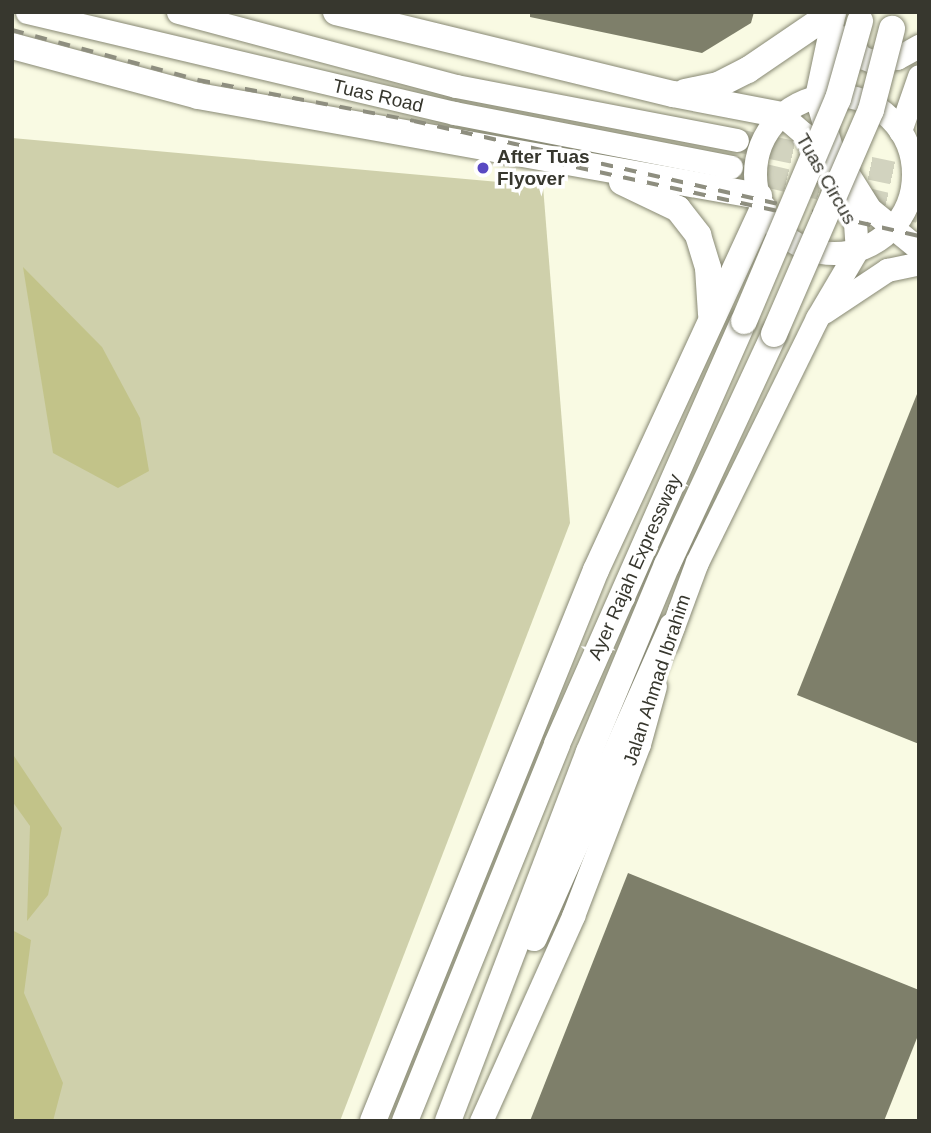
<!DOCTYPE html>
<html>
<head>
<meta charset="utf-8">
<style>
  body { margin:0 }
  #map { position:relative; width:931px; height:1133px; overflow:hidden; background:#f9fae3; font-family:Arial,sans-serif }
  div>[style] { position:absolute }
  .green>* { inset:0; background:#cfd0ab }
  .water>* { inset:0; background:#c2c389 }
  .building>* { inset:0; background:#7e7f6a }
  .primary-tunnel>* { height:23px; margin-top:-11.5px; transform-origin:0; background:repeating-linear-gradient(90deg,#d2d3bf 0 23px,transparent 0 34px) }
  .roads { filter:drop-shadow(0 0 2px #878873) drop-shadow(0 0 2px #878873) }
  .primary>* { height:23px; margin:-11.5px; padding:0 11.5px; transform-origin:11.5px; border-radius:11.5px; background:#fff }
  .primary>.ring { margin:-11.5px; padding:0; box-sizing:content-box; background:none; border:23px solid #fff; border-radius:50% }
  .motorway>* { height:26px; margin:-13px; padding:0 13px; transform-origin:13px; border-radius:13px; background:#fff }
  .rail>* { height:3.5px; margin-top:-1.75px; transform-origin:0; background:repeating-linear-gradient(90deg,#8e8e7f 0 12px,transparent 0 24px) }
  .bridges { filter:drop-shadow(0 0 2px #878873) drop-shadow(0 0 2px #878873) }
  .motorway-bridge>* { height:26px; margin:-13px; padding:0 13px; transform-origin:13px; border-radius:13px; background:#fff }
  .dots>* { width:19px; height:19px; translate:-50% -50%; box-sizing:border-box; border:4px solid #fff; border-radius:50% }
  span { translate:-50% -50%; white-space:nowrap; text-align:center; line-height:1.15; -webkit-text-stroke:7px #fff; paint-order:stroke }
  .street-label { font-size:19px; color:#37372e }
  .poi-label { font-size:19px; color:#37372e; font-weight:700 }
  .left { translate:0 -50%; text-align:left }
  .frame { position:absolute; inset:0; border:14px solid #37372e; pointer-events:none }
</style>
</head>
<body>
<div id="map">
  <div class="green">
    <i style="clip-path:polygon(12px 138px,543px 186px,570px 523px,340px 1121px,12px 1121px)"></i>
  </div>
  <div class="water">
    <i style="clip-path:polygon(23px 267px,102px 347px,140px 418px,149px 471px,118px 488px,53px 453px)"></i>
    <i style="clip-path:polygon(12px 753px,62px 828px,48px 895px,27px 921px,30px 826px,12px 801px)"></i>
    <i style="clip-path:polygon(12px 930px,31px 940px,24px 993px,63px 1083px,53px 1121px,15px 1121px,12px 1114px)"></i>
  </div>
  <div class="building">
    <i style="clip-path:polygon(530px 12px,754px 12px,751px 23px,702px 53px,530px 17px)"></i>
    <i style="clip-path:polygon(919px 389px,919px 744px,797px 695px)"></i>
    <i style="clip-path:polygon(628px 873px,919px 990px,919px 1033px,884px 1121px,530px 1121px)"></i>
  </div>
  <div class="primary-tunnel">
    <i style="left:737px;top:140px;width:186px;rotate:11.8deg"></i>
    <i style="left:731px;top:167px;width:193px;rotate:13.2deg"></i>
  </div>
  <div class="roads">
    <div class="primary">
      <i style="left:27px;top:12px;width:439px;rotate:13.3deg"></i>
      <i style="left:454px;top:113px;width:282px;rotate:11deg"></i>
      <i style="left:178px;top:12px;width:288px;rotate:14.9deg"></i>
      <i style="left:456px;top:86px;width:286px;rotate:10.9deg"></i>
      <i style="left:834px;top:12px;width:87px;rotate:102deg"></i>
      <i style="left:816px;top:97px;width:52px;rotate:73.3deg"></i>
      <i style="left:831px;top:147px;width:73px;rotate:57.8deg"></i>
      <i style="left:870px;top:209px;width:63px;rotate:39.2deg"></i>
      <i style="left:845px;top:37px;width:26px;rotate:51deg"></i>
      <i style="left:861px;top:57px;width:12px;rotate:20deg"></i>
      <i style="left:872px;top:61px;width:25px;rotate:-7deg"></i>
      <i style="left:897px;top:58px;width:25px;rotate:-29deg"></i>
      <i class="ring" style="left:755px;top:95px;width:135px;height:135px"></i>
      <i style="left:782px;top:115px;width:28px;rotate:41deg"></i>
      <i style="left:803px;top:133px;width:104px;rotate:60deg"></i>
      <i style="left:855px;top:223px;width:27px;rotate:86deg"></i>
      <i style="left:900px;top:131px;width:58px;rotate:-70.9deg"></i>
      <i style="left:824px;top:312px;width:76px;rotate:-33.7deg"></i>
      <i style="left:887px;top:270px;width:33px;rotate:-12deg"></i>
      <i style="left:667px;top:643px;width:86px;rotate:-69.7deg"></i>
      <i style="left:697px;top:562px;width:272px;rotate:-63.8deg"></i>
      <i style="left:817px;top:318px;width:79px;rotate:-59.5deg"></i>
      <i style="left:481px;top:1121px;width:225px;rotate:-65.8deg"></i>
      <i style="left:573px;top:916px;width:184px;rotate:-69deg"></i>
      <i style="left:639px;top:744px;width:60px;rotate:-74.6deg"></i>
    </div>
    <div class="motorway">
      <i style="left:336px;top:12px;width:347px;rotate:13.7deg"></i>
      <i style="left:673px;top:94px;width:111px;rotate:10.9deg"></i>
      <i style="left:12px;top:46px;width:193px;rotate:15deg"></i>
      <i style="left:198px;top:96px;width:570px;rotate:10.11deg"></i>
      <i style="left:685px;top:92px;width:34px;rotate:-12deg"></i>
      <i style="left:718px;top:85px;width:34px;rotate:-27deg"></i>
      <i style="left:748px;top:70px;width:103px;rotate:-34.3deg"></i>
      <i style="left:622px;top:182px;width:62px;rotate:25.7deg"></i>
      <i style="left:678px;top:209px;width:33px;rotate:52deg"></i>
      <i style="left:698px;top:235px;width:34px;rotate:73deg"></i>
      <i style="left:708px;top:268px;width:46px;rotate:86.3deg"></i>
      <i style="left:534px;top:938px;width:341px;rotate:-66.1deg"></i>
      <i style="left:373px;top:1121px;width:594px;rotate:-67.97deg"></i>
      <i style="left:596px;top:570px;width:399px;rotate:-65.2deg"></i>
      <i style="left:405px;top:1121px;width:406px;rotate:-68deg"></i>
      <i style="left:557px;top:744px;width:462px;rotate:-66.2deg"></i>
      <i style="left:448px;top:1121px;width:395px;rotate:-69.1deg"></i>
      <i style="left:589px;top:752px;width:203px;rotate:-67.4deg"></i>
      <i style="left:667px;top:565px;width:255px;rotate:-65.1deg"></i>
    </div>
  </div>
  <div class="rail">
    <i style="left:12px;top:30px;width:193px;rotate:15deg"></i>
    <i style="left:198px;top:80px;width:220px;rotate:10.7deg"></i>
    <i style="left:414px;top:121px;width:518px;rotate:12.83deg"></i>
    <i style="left:553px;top:162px;width:249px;rotate:12.3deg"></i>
  </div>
  <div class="bridges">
    <div class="motorway-bridge">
      <i style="left:744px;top:321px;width:241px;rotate:-67.1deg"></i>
      <i style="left:838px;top:99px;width:81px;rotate:-74.2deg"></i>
      <i style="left:774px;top:334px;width:244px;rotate:-66.6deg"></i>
      <i style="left:871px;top:110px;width:84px;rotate:-75.5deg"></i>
    </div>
  </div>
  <div class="dots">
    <i style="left:483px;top:168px;background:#5949c2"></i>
  </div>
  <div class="street-label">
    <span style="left:378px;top:96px;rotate:13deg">Tuas Road</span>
    <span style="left:826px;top:179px;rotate:60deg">Tuas Circus</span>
    <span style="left:635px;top:567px;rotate:-66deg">Ayer Rajah Expressway</span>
    <span style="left:657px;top:680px;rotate:-72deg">Jalan Ahmad Ibrahim</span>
  </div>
  <div class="poi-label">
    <span class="left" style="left:497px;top:168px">After Tuas<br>Flyover</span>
  </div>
  <div class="frame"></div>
</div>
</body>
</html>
